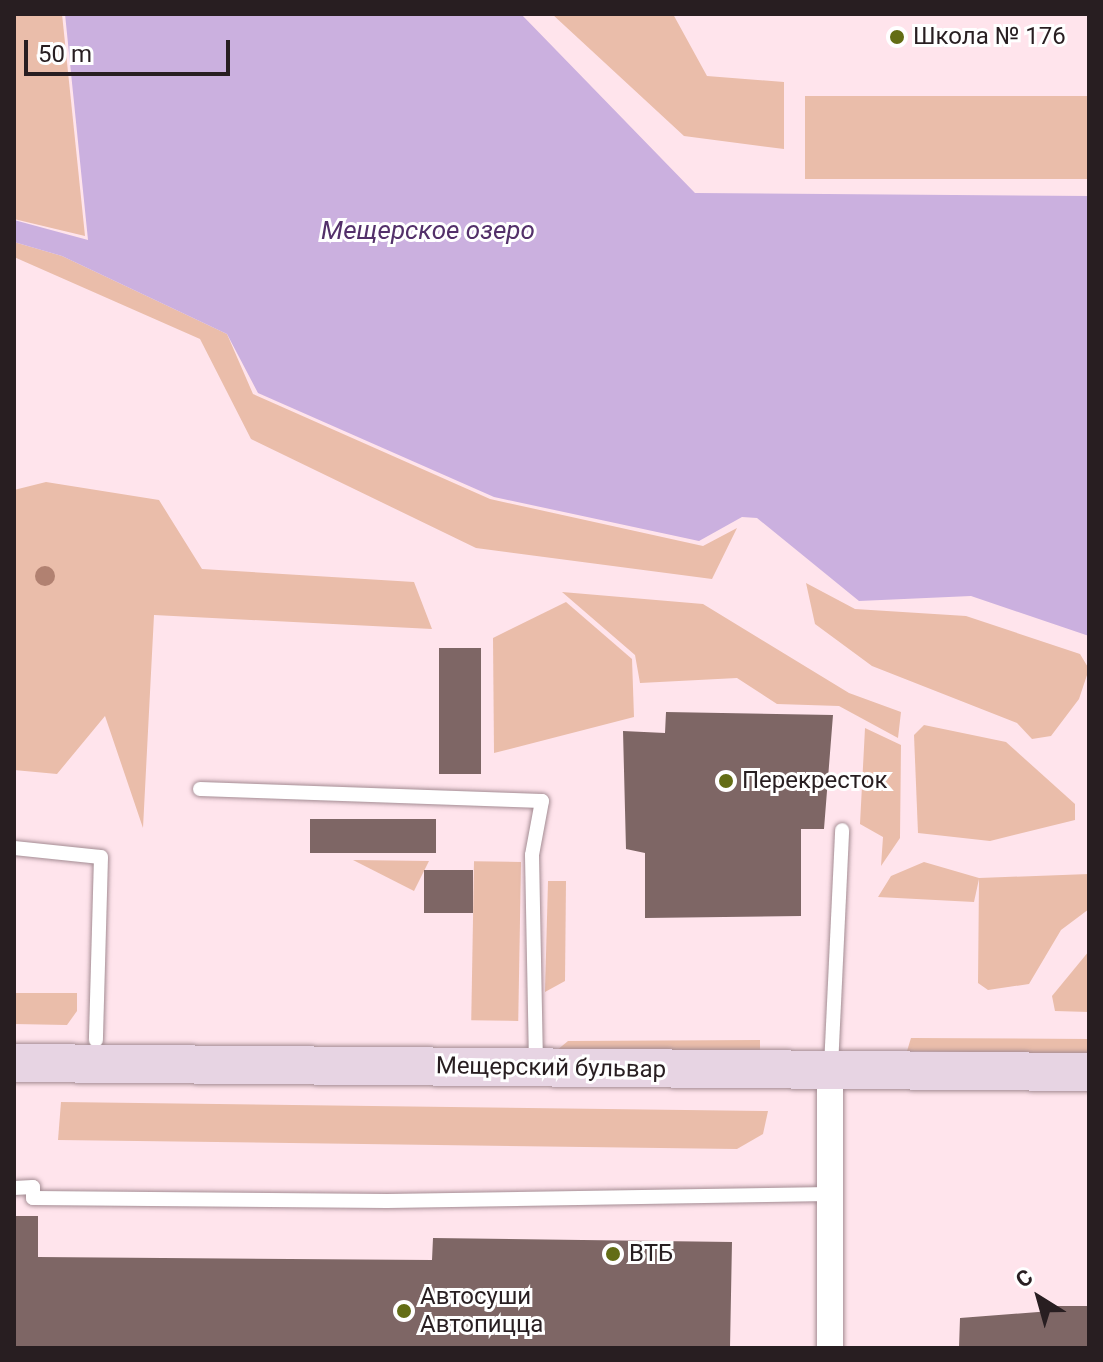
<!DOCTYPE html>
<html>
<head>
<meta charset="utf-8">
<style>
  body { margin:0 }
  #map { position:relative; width:1103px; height:1362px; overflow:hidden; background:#ffe4ec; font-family:Roboto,sans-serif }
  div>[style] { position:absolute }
  .green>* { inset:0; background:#eabdaa; transform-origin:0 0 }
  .water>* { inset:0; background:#cbb0df }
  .building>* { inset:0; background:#7e6665; transform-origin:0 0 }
  .roads { filter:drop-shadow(0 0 2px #a48c93) drop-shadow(0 0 2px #a48c93) }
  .service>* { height:14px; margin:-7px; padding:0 7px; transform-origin:7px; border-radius:7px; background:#fff }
  .minor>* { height:26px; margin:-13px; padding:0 13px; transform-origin:13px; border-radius:13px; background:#fff }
  .secondary>* { height:38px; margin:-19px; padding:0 19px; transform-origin:19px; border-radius:19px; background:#e7d4e3 }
  .trees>* { width:20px; height:20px; margin:-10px; border-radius:50%; background:#b18171 }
  .dots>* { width:22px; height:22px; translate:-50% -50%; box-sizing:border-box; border:4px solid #fff; border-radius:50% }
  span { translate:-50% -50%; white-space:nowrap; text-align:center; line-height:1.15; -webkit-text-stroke:6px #fff; paint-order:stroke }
  .poi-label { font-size:24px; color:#281e21 }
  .left { translate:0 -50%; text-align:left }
  .street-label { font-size:24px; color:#281e21 }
  .water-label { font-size:26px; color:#53306a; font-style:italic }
  .frame { position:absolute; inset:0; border:16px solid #281e21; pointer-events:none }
  .north { position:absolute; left:999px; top:1258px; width:80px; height:80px; -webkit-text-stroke:6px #fff; paint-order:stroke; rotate:323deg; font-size:22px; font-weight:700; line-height:32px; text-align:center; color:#281e21 }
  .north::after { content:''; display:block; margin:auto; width:28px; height:36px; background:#281e21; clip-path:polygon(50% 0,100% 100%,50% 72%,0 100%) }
  .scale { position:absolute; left:24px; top:40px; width:206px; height:36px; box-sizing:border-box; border:4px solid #281e21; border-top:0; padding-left:10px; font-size:24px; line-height:28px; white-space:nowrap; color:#281e21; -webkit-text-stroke:6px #fff; paint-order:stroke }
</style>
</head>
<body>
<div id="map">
  <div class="green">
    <i style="clip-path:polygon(14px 14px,62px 14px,85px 236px,14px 219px)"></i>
    <i style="clip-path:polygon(552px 14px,673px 14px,707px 76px,784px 82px,784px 149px,684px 136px)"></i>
    <i style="left:1089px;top:96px;width:83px;height:284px;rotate:90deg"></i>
    <i style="clip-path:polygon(14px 242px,62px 256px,227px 334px,253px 394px,490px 499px,703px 546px,737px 528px,712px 579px,476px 548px,251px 439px,200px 339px,14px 257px)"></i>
    <i style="clip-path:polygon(46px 482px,159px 500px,202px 569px,414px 582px,432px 629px,154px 615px,143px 828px,105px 716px,57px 774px,14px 770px,14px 490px)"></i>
    <i style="clip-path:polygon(806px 583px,855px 609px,966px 616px,1080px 654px,1089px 669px,1079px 699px,1051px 736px,1032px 739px,1017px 723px,872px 666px,815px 624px)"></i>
    <i style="clip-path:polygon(562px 592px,703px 604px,849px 693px,901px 712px,898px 738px,839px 706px,777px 704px,737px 678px,640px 683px,635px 655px)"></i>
    <i style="clip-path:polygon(566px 602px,632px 659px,634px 717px,494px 753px,493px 638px)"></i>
    <i style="clip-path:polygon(924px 725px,1006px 742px,1075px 804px,1075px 820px,990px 841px,918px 833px,914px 735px)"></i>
    <i style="clip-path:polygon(865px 728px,901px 745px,900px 838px,881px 866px,883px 837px,860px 824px)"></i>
    <i style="clip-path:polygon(353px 860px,429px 861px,414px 891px)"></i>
    <i style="left:521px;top:862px;width:159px;height:47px;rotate:91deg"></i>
    <i style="clip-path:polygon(924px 862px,979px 878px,1089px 874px,1089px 909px,1061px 930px,1029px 984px,988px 990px,978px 983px,979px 879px,974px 902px,878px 897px,891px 876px)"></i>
    <i style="clip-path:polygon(548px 881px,566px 881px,565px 981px,545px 992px)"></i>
    <i style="clip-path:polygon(1089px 951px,1089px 1012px,1055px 1011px,1052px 996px)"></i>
    <i style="clip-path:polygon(14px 993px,77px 993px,77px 1011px,67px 1025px,14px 1024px)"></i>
    <i style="clip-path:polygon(911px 1038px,1089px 1039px,1089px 1054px,907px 1051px)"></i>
    <i style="clip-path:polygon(760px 1040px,760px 1051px,556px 1051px,568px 1041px)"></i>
    <i style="clip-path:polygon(61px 1102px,768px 1111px,763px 1134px,737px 1149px,58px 1140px)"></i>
  </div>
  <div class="water">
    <i style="clip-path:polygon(65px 14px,521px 14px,695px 193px,1089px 196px,1089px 636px,971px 596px,859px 601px,757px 518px,742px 517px,699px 541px,494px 497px,258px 393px,227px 334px,62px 256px,14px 242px,14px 220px,88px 240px)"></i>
  </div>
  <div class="building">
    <i style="left:439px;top:648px;width:42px;height:126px"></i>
    <i style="clip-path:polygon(666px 712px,833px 715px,824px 829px,801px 829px,801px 916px,645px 918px,645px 853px,626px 849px,623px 731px,665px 733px)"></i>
    <i style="left:310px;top:819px;width:126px;height:34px"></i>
    <i style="left:424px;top:870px;width:49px;height:43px"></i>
    <i style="clip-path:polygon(14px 1216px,38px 1216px,38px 1257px,432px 1260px,433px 1238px,732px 1242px,730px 1348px,14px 1347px)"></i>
    <i style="clip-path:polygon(1052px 1306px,1089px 1306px,1089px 1348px,959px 1348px,960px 1318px,1051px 1311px)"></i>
  </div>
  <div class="roads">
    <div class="service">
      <i style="left:200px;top:789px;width:342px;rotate:2deg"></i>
      <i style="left:542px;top:801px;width:55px;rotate:100.5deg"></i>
      <i style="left:532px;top:855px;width:213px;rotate:88.9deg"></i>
      <i style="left:14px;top:848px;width:87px;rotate:5.9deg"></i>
      <i style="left:101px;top:857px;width:183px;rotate:91.6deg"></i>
      <i style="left:831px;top:1067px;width:237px;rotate:-87.3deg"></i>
      <i style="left:14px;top:1188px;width:19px;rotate:-3deg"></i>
      <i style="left:33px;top:1187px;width:11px;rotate:90deg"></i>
      <i style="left:33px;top:1198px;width:354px;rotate:0.5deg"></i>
      <i style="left:387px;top:1201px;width:443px;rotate:-0.9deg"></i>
    </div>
    <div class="minor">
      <i style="left:830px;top:1348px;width:276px;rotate:-90deg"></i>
    </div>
    <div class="secondary">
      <i style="left:14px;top:1063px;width:1075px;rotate:0.48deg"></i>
    </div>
  </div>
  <div class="trees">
    <i style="left:45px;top:576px"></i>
  </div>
  <div class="dots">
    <i style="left:897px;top:37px;background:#636d15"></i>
    <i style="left:726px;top:781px;background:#636d15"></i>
    <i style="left:613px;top:1254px;background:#636d15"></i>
    <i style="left:404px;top:1311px;background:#636d15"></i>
  </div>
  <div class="poi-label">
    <span class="left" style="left:913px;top:37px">Школа № 176</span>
    <span class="left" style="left:742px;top:781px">Перекресток</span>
    <span class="left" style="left:629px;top:1254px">ВТБ</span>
    <span class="left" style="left:420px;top:1311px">Автосуши<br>Автопицца</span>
  </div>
  <div class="street-label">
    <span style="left:551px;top:1068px;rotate:1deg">Мещерский бульвар</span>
  </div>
  <div class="water-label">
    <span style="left:428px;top:231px">Мещерское озеро</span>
  </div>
  <div class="frame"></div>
  <div class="north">С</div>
  <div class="scale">50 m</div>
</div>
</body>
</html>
